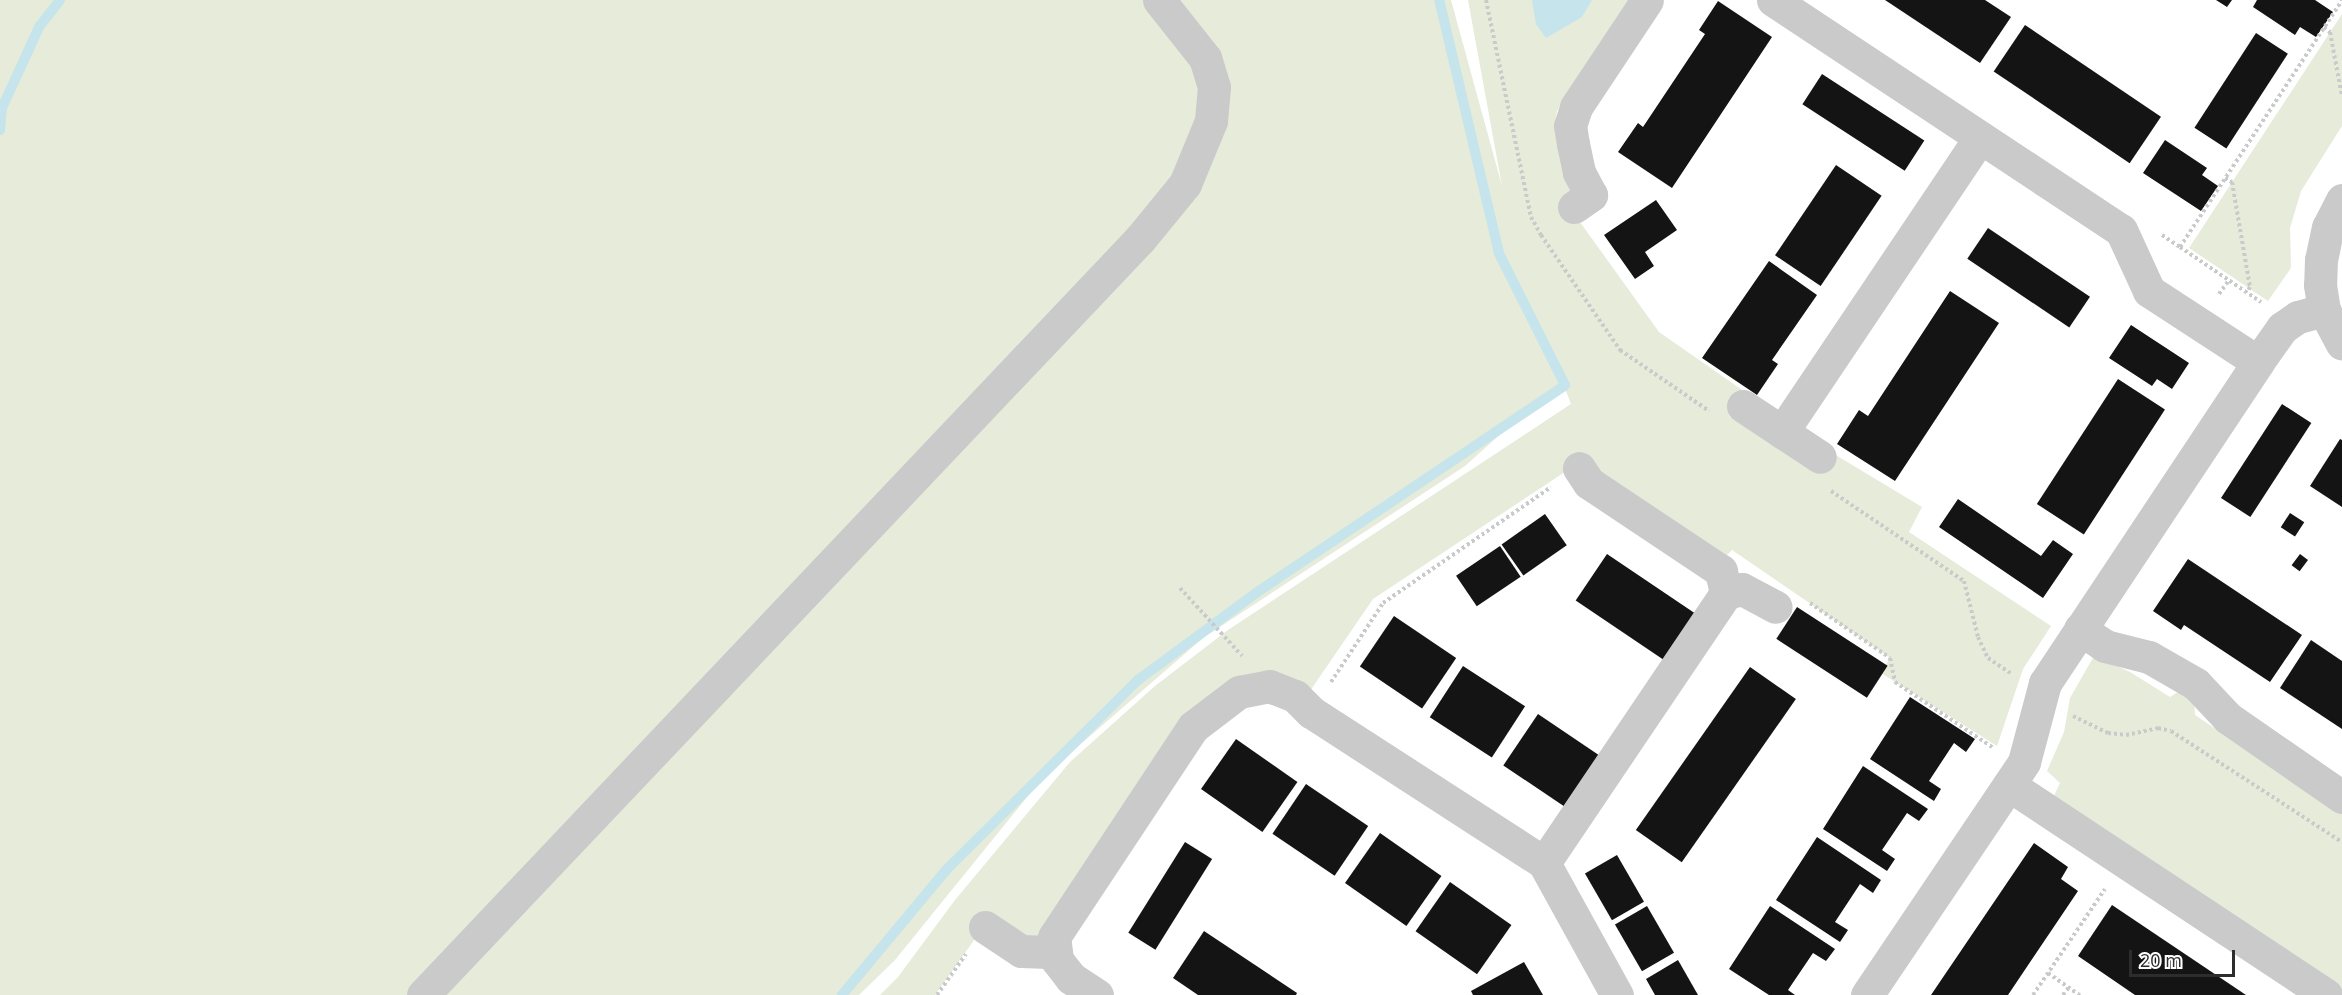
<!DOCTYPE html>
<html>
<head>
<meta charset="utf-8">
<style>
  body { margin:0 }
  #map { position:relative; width:2342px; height:995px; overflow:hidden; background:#fff; font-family:"Open Sans",sans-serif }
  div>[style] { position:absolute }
  .green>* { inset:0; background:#e6ebda }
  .water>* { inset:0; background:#c5e4ec }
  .stream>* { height:10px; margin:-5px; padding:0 5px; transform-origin:5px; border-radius:5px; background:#c5e4ec }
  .building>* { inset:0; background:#141414; transform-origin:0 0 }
  .path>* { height:4px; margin-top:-2px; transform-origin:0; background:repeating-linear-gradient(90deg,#cacaca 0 3px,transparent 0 6px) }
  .minor>* { height:33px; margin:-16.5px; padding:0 16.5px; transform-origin:16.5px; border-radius:16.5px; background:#cacaca }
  span { translate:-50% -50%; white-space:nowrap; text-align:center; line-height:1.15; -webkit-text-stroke:6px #fff; paint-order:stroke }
  .scale { position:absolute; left:2129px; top:950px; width:106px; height:27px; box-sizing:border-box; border:3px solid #2d2d2d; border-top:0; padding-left:8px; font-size:18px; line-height:21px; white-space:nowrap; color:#2d2d2d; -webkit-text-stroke:4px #fff; paint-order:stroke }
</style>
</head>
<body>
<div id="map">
  <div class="green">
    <i style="clip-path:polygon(0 0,1451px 0,1502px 186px,1468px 0,1631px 0,1557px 111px,1554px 129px,1573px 196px,1567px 204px,1659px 332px,1745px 392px,1729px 416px,1809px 468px,1824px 448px,1922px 507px,1909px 532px,2051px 626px,2023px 669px,1997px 746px,1881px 673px,1890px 658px,1732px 550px,1722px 560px,1601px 476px,1586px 458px,1373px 599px,1310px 691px,1241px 676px,1031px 946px,989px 919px,935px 995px,880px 995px,898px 977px,955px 900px,1070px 762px,1155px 686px,1228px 630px,1571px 404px,1564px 386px,1534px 404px,1465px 466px,1203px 638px,1045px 775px,895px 960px,859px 995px,0 995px)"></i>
    <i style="clip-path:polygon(2342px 14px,2342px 126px,2301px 191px,2290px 228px,2291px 268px,2268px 301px,2189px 248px)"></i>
    <i style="clip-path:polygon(2094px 656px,2130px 672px,2170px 697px,2184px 688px,2194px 697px,2195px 715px,2342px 814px,2342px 993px,2053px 798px,2060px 783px,2047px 771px,2064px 732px,2070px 698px)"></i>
  </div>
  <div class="water">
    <i style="clip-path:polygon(1532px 0,1592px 0,1582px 17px,1546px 38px,1536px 24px)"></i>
  </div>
  <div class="stream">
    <i style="left:0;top:130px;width:22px;rotate:-85deg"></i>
    <i style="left:2px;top:108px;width:89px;rotate:-65.4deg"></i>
    <i style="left:39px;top:27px;width:34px;rotate:-52deg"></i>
    <i style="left:842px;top:995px;width:164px;rotate:-50.2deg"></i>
    <i style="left:947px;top:869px;width:269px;rotate:-44.7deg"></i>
    <i style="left:1138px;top:680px;width:147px;rotate:-36.4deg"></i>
    <i style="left:1256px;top:593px;width:372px;rotate:-33.9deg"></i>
    <i style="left:1565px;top:385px;width:148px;rotate:-116.6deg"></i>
    <i style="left:1499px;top:253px;width:260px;rotate:-103.3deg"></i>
  </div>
  <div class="building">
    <i style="clip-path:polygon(1885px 0,1985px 0,2011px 17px,1980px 63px)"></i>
    <i style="clip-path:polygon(2216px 0,2232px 0,2227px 7px)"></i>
    <i style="clip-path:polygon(2257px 0,2315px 0,2333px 12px,2316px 37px,2300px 27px,2295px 35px,2253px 7px)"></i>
    <i style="clip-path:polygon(1718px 1px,1772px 37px,1672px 188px,1618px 152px,1638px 123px,1643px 127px,1705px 34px,1699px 30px)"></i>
    <i style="left:2025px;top:25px;width:164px;height:56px;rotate:34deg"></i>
    <i style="left:2256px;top:33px;width:38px;height:113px;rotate:33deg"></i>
    <i style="left:1822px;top:74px;width:122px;height:36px;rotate:33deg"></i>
    <i style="clip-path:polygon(2165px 140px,2207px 168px,2202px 175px,2218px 186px,2201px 211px,2143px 173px)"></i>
    <i style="left:1836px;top:165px;width:55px;height:109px;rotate:34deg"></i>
    <i style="clip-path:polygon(1656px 200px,1677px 230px,1645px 252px,1654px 266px,1635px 279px,1604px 235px)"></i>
    <i style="left:1988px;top:228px;width:123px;height:37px;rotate:34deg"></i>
    <i style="clip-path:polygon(1769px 261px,1817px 295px,1772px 360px,1778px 364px,1757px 395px,1702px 358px)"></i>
    <i style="clip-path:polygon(1950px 291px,1999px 323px,1895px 481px,1837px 444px,1859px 410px,1868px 416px)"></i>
    <i style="clip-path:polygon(2131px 325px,2189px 363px,2172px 389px,2157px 379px,2152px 386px,2109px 358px)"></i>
    <i style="left:2118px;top:379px;width:56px;height:149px;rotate:33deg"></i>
    <i style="left:2282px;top:404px;width:35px;height:112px;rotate:33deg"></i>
    <i style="clip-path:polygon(2340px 439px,2342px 440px,2342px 507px,2310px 486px)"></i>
    <i style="clip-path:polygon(1958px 499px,2041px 556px,2053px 540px,2073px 554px,2043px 598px,1939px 527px)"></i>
    <i style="left:2290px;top:513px;width:17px;height:17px;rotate:33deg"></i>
    <i style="left:1545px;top:514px;width:38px;height:53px;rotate:55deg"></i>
    <i style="left:1500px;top:546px;width:37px;height:53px;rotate:56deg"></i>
    <i style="left:1607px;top:554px;width:110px;height:56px;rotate:34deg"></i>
    <i style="left:2300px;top:554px;width:10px;height:14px;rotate:37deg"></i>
    <i style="clip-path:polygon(2188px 559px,2302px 635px,2270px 682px,2184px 625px,2181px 630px,2153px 611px)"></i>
    <i style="left:1797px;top:607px;width:108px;height:38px;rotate:33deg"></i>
    <i style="left:1394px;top:616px;width:75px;height:61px;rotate:34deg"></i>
    <i style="clip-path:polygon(2311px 640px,2342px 661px,2342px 729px,2280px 688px)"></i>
    <i style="left:1463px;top:666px;width:74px;height:61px;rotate:33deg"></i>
    <i style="left:1750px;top:667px;width:56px;height:199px;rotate:35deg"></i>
    <i style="clip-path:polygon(1910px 697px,1975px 739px,1966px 752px,1954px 743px,1929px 781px,1941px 789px,1934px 801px,1870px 759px)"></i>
    <i style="left:1538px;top:714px;width:75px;height:62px;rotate:34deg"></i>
    <i style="left:1236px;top:739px;width:75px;height:61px;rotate:35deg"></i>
    <i style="clip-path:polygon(1863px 766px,1928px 809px,1919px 821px,1907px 813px,1882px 850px,1895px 859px,1887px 871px,1823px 829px)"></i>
    <i style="left:1306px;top:784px;width:75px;height:60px;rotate:34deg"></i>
    <i style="left:1380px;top:833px;width:75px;height:61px;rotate:35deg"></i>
    <i style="clip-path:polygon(1817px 837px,1881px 880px,1873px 893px,1860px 884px,1835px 922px,1848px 930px,1840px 942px,1776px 900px)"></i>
    <i style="left:1185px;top:842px;width:32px;height:107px;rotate:32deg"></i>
    <i style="clip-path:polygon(2034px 843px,2068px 867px,2061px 879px,2078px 891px,2008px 995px,1931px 995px)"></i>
    <i style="left:1617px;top:855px;width:54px;height:37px;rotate:60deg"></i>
    <i style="left:1450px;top:882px;width:75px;height:60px;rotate:35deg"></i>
    <i style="clip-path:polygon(2112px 905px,2246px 995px,2135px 995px,2078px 956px)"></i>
    <i style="left:1647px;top:906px;width:54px;height:37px;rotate:60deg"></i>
    <i style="clip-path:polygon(1770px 906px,1835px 949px,1826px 961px,1813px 953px,1788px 990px,1795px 995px,1769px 995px,1729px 969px)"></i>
    <i style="clip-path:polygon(1204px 931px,1297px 993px,1296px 995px,1198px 995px,1173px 978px)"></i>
    <i style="clip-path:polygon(1678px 960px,1698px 995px,1655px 995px,1646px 979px)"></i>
    <i style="clip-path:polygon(1524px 962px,1543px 995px,1473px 995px,1471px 991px)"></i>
  </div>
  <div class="path">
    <i style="left:1486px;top:0;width:222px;rotate:78.3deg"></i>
    <i style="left:1531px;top:217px;width:21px;rotate:61deg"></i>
    <i style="left:1541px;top:235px;width:140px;rotate:55.5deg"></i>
    <i style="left:1620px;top:350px;width:108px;rotate:34.4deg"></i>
    <i style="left:2324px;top:27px;width:8px;rotate:40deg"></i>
    <i style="left:2330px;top:32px;width:65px;rotate:79.4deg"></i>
    <i style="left:2225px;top:178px;width:8px;rotate:30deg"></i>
    <i style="left:2232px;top:182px;width:107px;rotate:80.3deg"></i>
    <i style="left:2250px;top:287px;width:6px;rotate:121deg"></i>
    <i style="left:2162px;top:235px;width:22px;rotate:34deg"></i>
    <i style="left:2180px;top:247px;width:295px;rotate:-56.7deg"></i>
    <i style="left:2180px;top:247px;width:98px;rotate:34.2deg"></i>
    <i style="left:2219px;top:294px;width:17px;rotate:-54deg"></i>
    <i style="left:1831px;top:491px;width:161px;rotate:34.1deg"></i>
    <i style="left:1964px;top:581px;width:58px;rotate:76deg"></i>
    <i style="left:1978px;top:637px;width:23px;rotate:65deg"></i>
    <i style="left:1988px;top:658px;width:29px;rotate:34deg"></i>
    <i style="left:1180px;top:588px;width:92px;rotate:47.6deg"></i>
    <i style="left:1810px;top:603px;width:97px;rotate:34.5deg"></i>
    <i style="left:1890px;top:658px;width:25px;rotate:78deg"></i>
    <i style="left:1895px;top:682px;width:117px;rotate:33.8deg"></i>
    <i style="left:1331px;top:682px;width:95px;rotate:-56.6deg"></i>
    <i style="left:1383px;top:603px;width:204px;rotate:-34.6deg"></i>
    <i style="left:2073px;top:716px;width:39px;rotate:26deg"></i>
    <i style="left:2108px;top:733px;width:18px;rotate:6deg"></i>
    <i style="left:2126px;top:735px;width:33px;rotate:-12deg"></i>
    <i style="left:2158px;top:728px;width:13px;rotate:13deg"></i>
    <i style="left:2171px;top:731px;width:204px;rotate:33deg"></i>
    <i style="left:2048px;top:973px;width:39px;rotate:35deg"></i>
    <i style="left:937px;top:995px;width:50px;rotate:-54.7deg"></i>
    <i style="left:2033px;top:995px;width:128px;rotate:-55.8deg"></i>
    <i style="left:2063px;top:995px;width:10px;rotate:-53deg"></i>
  </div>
  <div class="minor">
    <i style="left:1773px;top:0;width:417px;rotate:33.5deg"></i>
    <i style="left:2121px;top:230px;width:67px;rotate:65.3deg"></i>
    <i style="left:2149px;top:291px;width:130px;rotate:33.1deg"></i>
    <i style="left:2342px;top:200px;width:30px;rotate:117deg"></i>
    <i style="left:2328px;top:227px;width:34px;rotate:102deg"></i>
    <i style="left:2321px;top:260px;width:25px;rotate:92deg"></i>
    <i style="left:2320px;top:285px;width:25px;rotate:81deg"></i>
    <i style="left:2324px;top:310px;width:38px;rotate:62deg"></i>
    <i style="left:1574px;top:207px;width:21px;rotate:-35deg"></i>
    <i style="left:1591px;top:195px;width:26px;rotate:-118deg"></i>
    <i style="left:1579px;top:172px;width:29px;rotate:-102deg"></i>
    <i style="left:1573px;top:144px;width:18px;rotate:-99deg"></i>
    <i style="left:1570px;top:126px;width:20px;rotate:-72deg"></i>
    <i style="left:1576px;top:107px;width:128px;rotate:-56.4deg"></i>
    <i style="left:1743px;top:406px;width:92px;rotate:33.5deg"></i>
    <i style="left:1782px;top:432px;width:355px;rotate:-56.1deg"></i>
    <i style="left:1726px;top:593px;width:16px;rotate:-14deg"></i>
    <i style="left:1742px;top:589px;width:38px;rotate:28deg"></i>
    <i style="left:2080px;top:629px;width:30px;rotate:34deg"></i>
    <i style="left:2105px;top:646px;width:45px;rotate:14deg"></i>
    <i style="left:2149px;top:657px;width:54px;rotate:29.9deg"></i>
    <i style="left:2196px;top:684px;width:47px;rotate:46.7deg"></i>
    <i style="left:2228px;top:718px;width:139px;rotate:34.7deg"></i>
    <i style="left:2009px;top:785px;width:380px;rotate:33.5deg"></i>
    <i style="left:1544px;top:863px;width:326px;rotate:-56deg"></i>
    <i style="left:1726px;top:593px;width:23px;rotate:-103deg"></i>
    <i style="left:1721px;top:571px;width:159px;rotate:-146.3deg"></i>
    <i style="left:1589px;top:483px;width:18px;rotate:-124deg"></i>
    <i style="left:985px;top:927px;width:43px;rotate:33.7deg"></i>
    <i style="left:1021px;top:951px;width:35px;rotate:2deg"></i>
    <i style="left:423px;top:995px;width:1042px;rotate:-46.52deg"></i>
    <i style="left:1140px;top:239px;width:71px;rotate:-50.7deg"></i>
    <i style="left:1185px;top:184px;width:68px;rotate:-67.6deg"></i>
    <i style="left:1211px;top:121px;width:34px;rotate:-85deg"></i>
    <i style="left:1214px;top:87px;width:30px;rotate:-107deg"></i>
    <i style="left:1205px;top:58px;width:74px;rotate:-128.4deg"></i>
    <i style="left:1097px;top:995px;width:31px;rotate:-147deg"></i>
    <i style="left:1071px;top:978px;width:23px;rotate:-128deg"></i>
    <i style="left:1057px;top:960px;width:23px;rotate:-97deg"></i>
    <i style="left:1054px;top:937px;width:252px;rotate:-56.5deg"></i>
    <i style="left:1193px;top:727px;width:58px;rotate:-37.3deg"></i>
    <i style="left:1239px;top:692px;width:31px;rotate:-11deg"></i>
    <i style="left:1269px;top:686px;width:28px;rotate:21deg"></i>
    <i style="left:1295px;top:696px;width:23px;rotate:45deg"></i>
    <i style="left:1311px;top:712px;width:278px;rotate:32.9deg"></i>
    <i style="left:1544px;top:863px;width:151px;rotate:61.1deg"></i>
    <i style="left:1867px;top:995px;width:281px;rotate:-56deg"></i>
    <i style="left:2024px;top:762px;width:82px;rotate:-75.1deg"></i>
    <i style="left:2045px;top:683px;width:385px;rotate:-56.4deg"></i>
    <i style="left:2258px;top:362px;width:42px;rotate:-54.8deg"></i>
    <i style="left:2282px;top:328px;width:19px;rotate:-35deg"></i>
    <i style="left:2298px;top:317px;width:27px;rotate:-15deg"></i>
  </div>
  <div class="scale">20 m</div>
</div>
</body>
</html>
